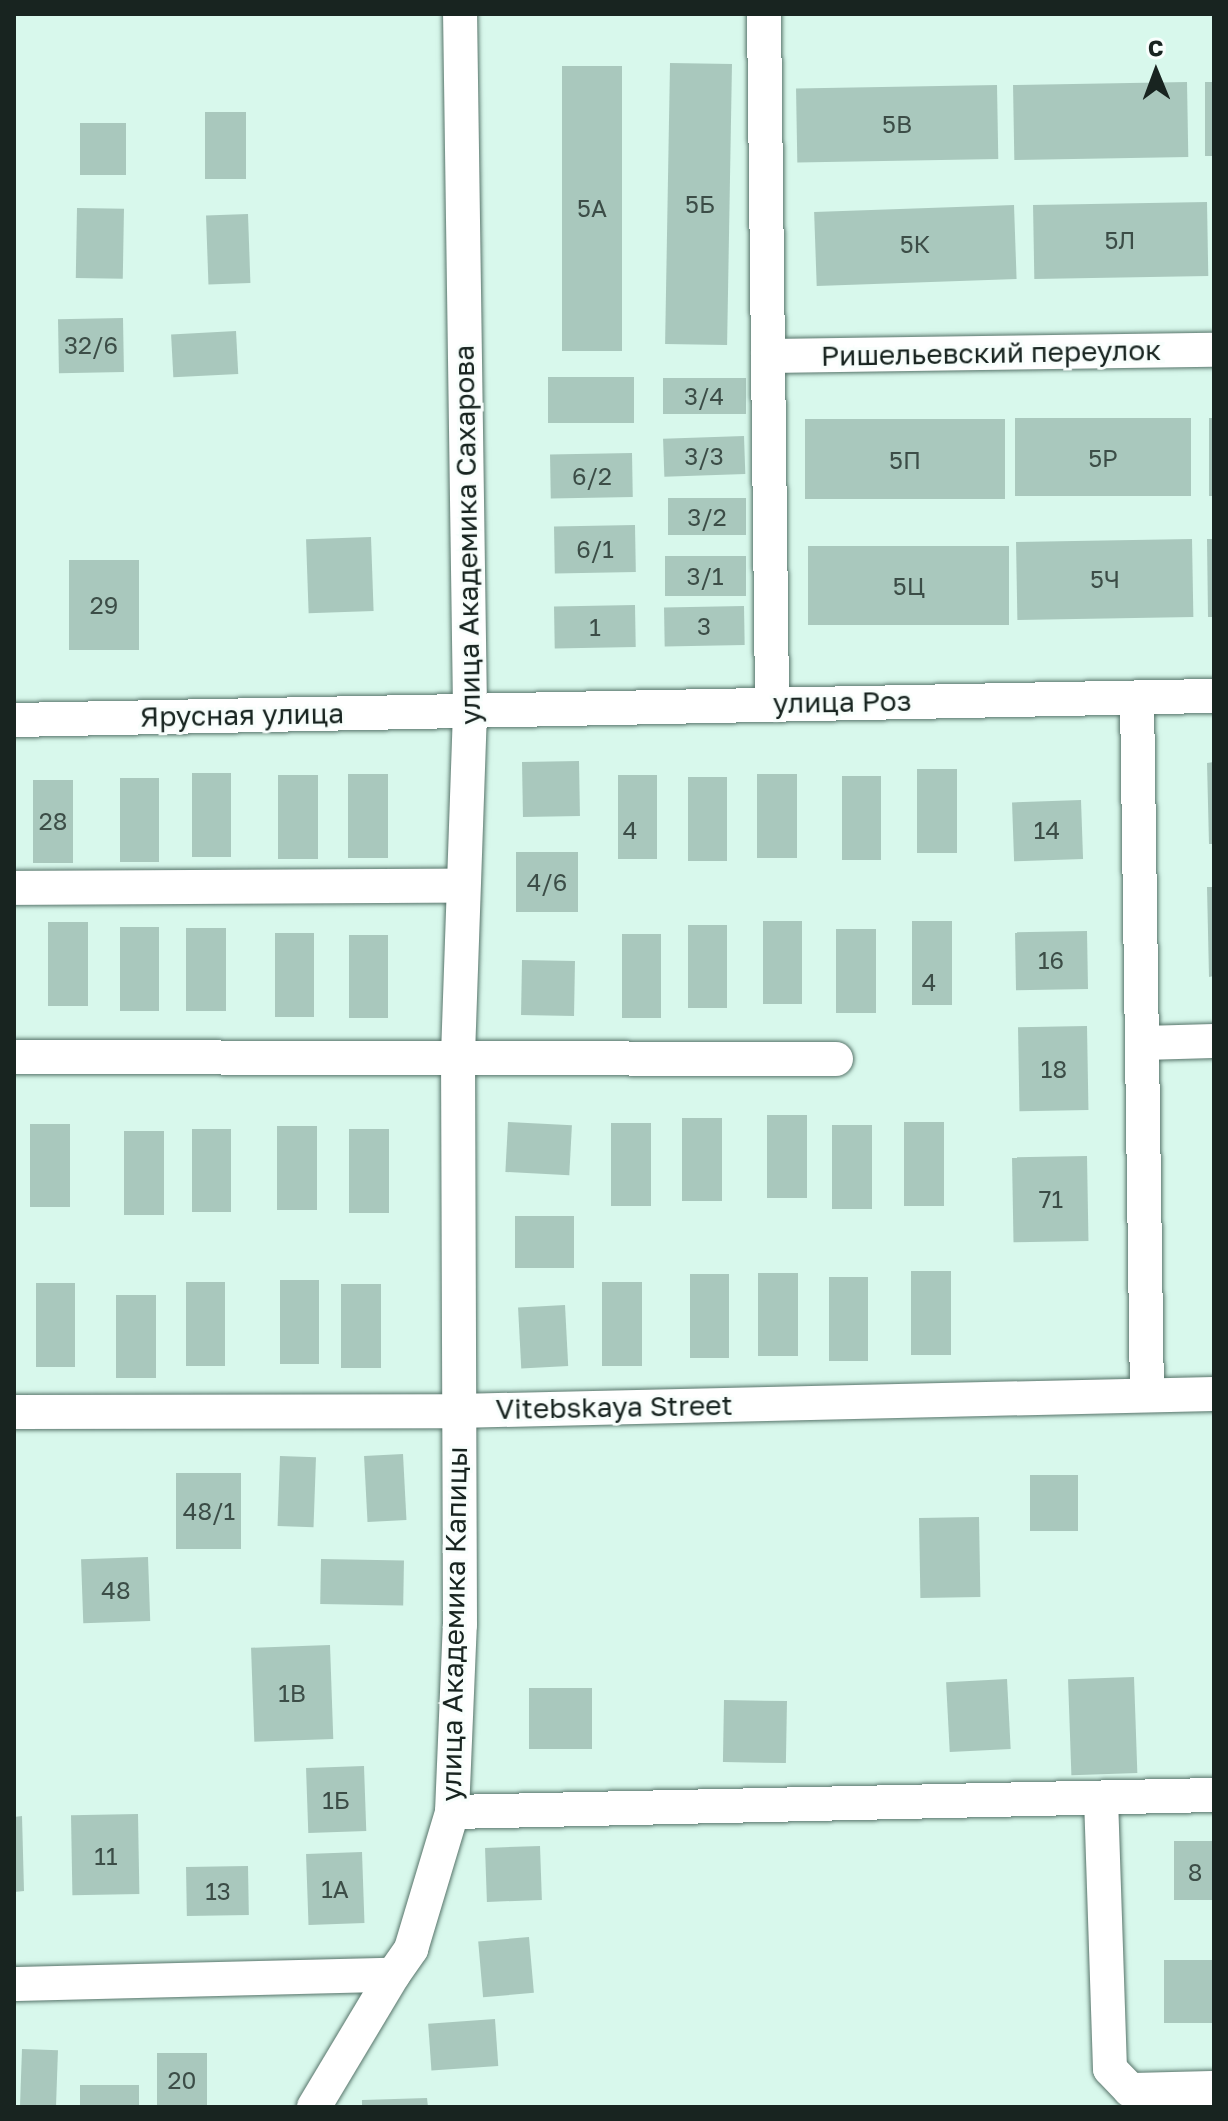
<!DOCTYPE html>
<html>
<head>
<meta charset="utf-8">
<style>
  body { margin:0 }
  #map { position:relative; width:1228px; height:2121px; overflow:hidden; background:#d8f8ec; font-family:"Golos Text",sans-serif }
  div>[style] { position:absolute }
  .building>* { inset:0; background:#a9c8bd; transform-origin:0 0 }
  .roads { filter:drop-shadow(0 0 2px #57746a) drop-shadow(0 0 2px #57746a) }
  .minor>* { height:34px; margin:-17px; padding:0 17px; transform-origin:17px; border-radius:17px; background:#fff }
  span { translate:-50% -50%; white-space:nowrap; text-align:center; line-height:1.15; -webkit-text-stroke:6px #f8fefc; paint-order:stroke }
  .number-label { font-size:24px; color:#3c4d47 }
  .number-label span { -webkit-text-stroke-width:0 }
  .street-label { font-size:28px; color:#182420 }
  .frame { position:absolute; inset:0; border:16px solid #182420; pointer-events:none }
  .north { position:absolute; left:1116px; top:32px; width:80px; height:80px; -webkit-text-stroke:6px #f8fefc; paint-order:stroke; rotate:359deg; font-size:22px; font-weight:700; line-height:32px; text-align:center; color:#182420 }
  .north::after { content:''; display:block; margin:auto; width:28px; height:36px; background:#182420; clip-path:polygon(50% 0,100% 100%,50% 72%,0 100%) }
</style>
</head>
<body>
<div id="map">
  <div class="building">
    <i style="left:670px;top:63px;width:62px;height:281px;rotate:1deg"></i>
    <i style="left:562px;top:66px;width:60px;height:285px"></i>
    <i style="left:1187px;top:82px;width:75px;height:174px;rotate:89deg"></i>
    <i style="left:1205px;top:82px;width:9px;height:74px"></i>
    <i style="left:997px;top:85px;width:74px;height:201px;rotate:89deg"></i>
    <i style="left:205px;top:112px;width:41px;height:67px"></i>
    <i style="left:80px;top:123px;width:46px;height:52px"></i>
    <i style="left:1207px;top:202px;width:74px;height:174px;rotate:89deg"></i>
    <i style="left:1014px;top:205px;width:74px;height:200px;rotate:88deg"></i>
    <i style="left:77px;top:208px;width:47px;height:70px;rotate:1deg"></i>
    <i style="left:248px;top:214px;width:69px;height:42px;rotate:88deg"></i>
    <i style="left:123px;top:318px;width:54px;height:65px;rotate:89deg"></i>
    <i style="left:236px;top:331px;width:43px;height:65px;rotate:87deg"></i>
    <i style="left:548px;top:377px;width:86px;height:46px"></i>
    <i style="left:663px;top:378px;width:83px;height:36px"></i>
    <i style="left:1191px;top:418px;width:78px;height:176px;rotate:90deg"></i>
    <i style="left:1209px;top:418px;width:5px;height:78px"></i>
    <i style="left:1005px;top:419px;width:80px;height:200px;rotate:90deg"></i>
    <i style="left:744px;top:436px;width:38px;height:81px;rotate:88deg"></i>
    <i style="left:632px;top:453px;width:44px;height:82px;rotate:89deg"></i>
    <i style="left:668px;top:498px;width:78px;height:37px"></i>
    <i style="left:635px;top:525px;width:47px;height:81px;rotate:89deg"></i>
    <i style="left:371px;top:537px;width:74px;height:65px;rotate:88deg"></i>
    <i style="left:1192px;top:539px;width:78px;height:176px;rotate:89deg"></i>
    <i style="clip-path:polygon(1207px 539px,1214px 539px,1214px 617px,1208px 617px)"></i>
    <i style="left:1009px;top:546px;width:79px;height:201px;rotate:90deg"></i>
    <i style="left:746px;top:556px;width:40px;height:81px;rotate:90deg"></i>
    <i style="left:69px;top:560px;width:70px;height:90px"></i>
    <i style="left:635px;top:605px;width:42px;height:81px;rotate:89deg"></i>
    <i style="left:744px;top:606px;width:39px;height:80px;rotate:89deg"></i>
    <i style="left:579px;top:761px;width:55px;height:57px;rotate:89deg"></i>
    <i style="clip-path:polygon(1214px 762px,1214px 844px,1209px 844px,1207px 763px)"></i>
    <i style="left:917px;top:769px;width:40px;height:84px"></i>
    <i style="left:192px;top:773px;width:39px;height:84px"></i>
    <i style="left:348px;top:774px;width:40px;height:84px"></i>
    <i style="left:757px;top:774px;width:40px;height:84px"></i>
    <i style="left:278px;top:775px;width:40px;height:84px"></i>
    <i style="left:618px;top:775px;width:39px;height:84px"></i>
    <i style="left:881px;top:776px;width:84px;height:39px;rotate:90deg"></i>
    <i style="left:688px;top:777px;width:39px;height:84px"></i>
    <i style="left:120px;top:778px;width:39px;height:84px"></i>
    <i style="left:33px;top:780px;width:40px;height:83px"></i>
    <i style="left:1081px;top:800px;width:59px;height:69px;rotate:88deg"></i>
    <i style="left:516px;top:852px;width:62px;height:60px"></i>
    <i style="clip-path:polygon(1207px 887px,1214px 887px,1214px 976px,1209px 977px)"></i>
    <i style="left:763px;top:921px;width:39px;height:83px"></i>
    <i style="left:912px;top:921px;width:40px;height:84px"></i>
    <i style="left:48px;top:922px;width:40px;height:84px"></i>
    <i style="left:688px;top:925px;width:39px;height:83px"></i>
    <i style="left:120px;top:927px;width:39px;height:84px"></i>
    <i style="left:186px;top:928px;width:40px;height:83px"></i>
    <i style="left:836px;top:929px;width:40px;height:84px"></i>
    <i style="left:1087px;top:931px;width:58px;height:72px;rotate:89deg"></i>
    <i style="left:275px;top:933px;width:39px;height:84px"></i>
    <i style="left:622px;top:934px;width:39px;height:84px"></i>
    <i style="left:349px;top:935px;width:39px;height:83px"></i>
    <i style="left:522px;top:960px;width:53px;height:55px;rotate:1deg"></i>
    <i style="left:1087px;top:1026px;width:84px;height:69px;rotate:89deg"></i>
    <i style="left:767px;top:1115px;width:40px;height:83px"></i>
    <i style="left:682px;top:1118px;width:40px;height:83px"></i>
    <i style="left:508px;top:1122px;width:64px;height:50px;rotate:3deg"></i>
    <i style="left:904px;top:1122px;width:40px;height:84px"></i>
    <i style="left:611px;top:1123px;width:40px;height:83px"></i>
    <i style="left:30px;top:1124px;width:40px;height:83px"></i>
    <i style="left:832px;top:1125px;width:40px;height:84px"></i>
    <i style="left:277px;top:1126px;width:40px;height:84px"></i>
    <i style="left:192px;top:1129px;width:39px;height:83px"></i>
    <i style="left:349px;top:1129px;width:40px;height:84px"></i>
    <i style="left:124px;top:1131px;width:40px;height:84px"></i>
    <i style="left:1087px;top:1156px;width:85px;height:75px;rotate:89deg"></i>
    <i style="left:515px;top:1216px;width:59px;height:52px"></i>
    <i style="left:951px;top:1271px;width:84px;height:40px;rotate:90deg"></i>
    <i style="left:798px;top:1273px;width:83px;height:40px;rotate:90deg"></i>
    <i style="left:729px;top:1274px;width:84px;height:39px;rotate:90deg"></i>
    <i style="left:829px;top:1277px;width:39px;height:84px"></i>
    <i style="left:319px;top:1280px;width:84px;height:39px;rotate:90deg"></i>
    <i style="left:186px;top:1282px;width:39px;height:84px"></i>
    <i style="left:602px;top:1282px;width:40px;height:84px"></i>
    <i style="left:36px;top:1283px;width:39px;height:84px"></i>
    <i style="left:341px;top:1284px;width:40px;height:84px"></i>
    <i style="left:116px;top:1295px;width:40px;height:83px"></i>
    <i style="left:565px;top:1305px;width:61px;height:47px;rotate:87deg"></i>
    <i style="left:403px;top:1454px;width:66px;height:39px;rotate:87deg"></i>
    <i style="left:280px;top:1456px;width:36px;height:70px;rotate:2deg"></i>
    <i style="left:176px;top:1473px;width:65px;height:76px"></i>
    <i style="left:1030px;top:1475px;width:48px;height:56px"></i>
    <i style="left:979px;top:1517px;width:80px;height:60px;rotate:89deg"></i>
    <i style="left:148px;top:1557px;width:64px;height:67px;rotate:88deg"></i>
    <i style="left:321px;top:1559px;width:83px;height:45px;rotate:1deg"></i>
    <i style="left:330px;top:1645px;width:94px;height:79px;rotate:88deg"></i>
    <i style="left:1134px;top:1677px;width:96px;height:66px;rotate:88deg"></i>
    <i style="left:1007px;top:1679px;width:70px;height:61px;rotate:87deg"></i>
    <i style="left:529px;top:1688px;width:63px;height:61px"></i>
    <i style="left:724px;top:1700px;width:63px;height:62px;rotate:1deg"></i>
    <i style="left:364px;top:1766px;width:65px;height:58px;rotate:88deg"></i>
    <i style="left:138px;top:1814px;width:80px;height:67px;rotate:89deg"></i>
    <i style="clip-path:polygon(22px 1816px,24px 1891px,14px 1892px,14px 1817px)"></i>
    <i style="left:1214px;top:1841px;width:59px;height:40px;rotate:90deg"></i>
    <i style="left:540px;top:1846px;width:54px;height:55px;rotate:88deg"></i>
    <i style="left:362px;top:1852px;width:71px;height:56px;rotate:88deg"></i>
    <i style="left:248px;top:1866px;width:49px;height:62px;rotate:89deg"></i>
    <i style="left:529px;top:1937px;width:56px;height:51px;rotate:85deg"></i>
    <i style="left:1214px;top:1960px;width:63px;height:50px;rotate:90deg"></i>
    <i style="left:495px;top:2019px;width:47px;height:67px;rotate:86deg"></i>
    <i style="left:22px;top:2049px;width:36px;height:58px;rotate:2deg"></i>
    <i style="left:157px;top:2053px;width:50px;height:54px"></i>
    <i style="left:139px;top:2085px;width:22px;height:59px;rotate:90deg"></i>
    <i style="clip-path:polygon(427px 2098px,428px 2107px,362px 2107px,362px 2100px)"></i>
  </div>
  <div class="roads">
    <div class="minor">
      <i style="left:764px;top:14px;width:689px;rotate:89.33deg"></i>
      <i style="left:768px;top:356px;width:446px;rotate:-0.8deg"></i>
      <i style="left:1137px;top:698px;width:697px;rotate:89.18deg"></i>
      <i style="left:14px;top:720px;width:1200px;rotate:-1.15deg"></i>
      <i style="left:14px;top:888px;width:447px;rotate:-0.3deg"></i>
      <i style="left:1143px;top:1043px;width:71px;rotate:-1.6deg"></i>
      <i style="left:14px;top:1057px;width:822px;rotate:0.14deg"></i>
      <i style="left:14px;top:1412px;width:443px;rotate:-0.1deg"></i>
      <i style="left:457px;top:1411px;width:757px;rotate:-1.29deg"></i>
      <i style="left:1101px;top:1798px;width:271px;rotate:88.1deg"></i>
      <i style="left:1110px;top:2069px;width:29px;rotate:46deg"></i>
      <i style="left:1130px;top:2090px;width:84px;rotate:-1.4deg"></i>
      <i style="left:452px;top:1812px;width:762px;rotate:-1.28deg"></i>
      <i style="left:14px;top:1984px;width:379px;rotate:-1.4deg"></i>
      <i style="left:393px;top:1975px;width:32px;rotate:-55deg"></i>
      <i style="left:411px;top:1949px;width:143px;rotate:-73.3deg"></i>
      <i style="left:452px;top:1812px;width:187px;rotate:-87.6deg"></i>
      <i style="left:460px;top:1625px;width:570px;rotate:-90.2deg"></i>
      <i style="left:458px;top:1055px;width:346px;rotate:-88deg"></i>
      <i style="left:470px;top:709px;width:695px;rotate:-90.82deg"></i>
      <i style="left:314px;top:2107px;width:154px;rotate:-59.1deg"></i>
    </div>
  </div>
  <div class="number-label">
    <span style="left:897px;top:124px">5В</span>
    <span style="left:700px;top:204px">5Б</span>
    <span style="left:592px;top:208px">5А</span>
    <span style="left:1120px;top:240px">5Л</span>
    <span style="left:915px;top:244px">5К</span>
    <span style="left:91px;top:345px">32/6</span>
    <span style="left:704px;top:396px">3/4</span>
    <span style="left:704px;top:456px">3/3</span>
    <span style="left:1103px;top:458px">5Р</span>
    <span style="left:905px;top:460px">5П</span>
    <span style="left:592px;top:476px">6/2</span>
    <span style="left:707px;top:517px">3/2</span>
    <span style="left:595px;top:549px">6/1</span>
    <span style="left:705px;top:576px">3/1</span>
    <span style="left:1105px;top:579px">5Ч</span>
    <span style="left:909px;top:586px">5Ц</span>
    <span style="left:104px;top:605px">29</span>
    <span style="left:704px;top:626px">3</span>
    <span style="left:595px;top:627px">1</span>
    <span style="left:53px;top:821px">28</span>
    <span style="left:630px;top:830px">4</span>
    <span style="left:1047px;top:830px">14</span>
    <span style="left:547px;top:882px">4/6</span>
    <span style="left:1051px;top:960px">16</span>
    <span style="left:929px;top:982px">4</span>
    <span style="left:1054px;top:1069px">18</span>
    <span style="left:1051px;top:1199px">71</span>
    <span style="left:209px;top:1511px">48/1</span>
    <span style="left:116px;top:1590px">48</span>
    <span style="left:292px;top:1693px">1В</span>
    <span style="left:336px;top:1800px">1Б</span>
    <span style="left:106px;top:1856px">11</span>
    <span style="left:1195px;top:1872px">8</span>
    <span style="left:335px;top:1889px">1А</span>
    <span style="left:218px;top:1891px">13</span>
    <span style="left:182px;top:2080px">20</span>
  </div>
  <div class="street-label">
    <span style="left:991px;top:353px;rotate:-1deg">Ришельевский переулок</span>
    <span style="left:467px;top:535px;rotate:-91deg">улица Академика Сахарова</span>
    <span style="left:842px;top:702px;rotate:-1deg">улица Роз</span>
    <span style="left:242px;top:715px;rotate:-1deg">Ярусная улица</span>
    <span style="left:614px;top:1407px;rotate:-1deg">Vitebskaya Street</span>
    <span style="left:454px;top:1624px;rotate:-89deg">улица Академика Капицы</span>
  </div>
  <div class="frame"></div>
  <div class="north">С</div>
</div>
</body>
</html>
